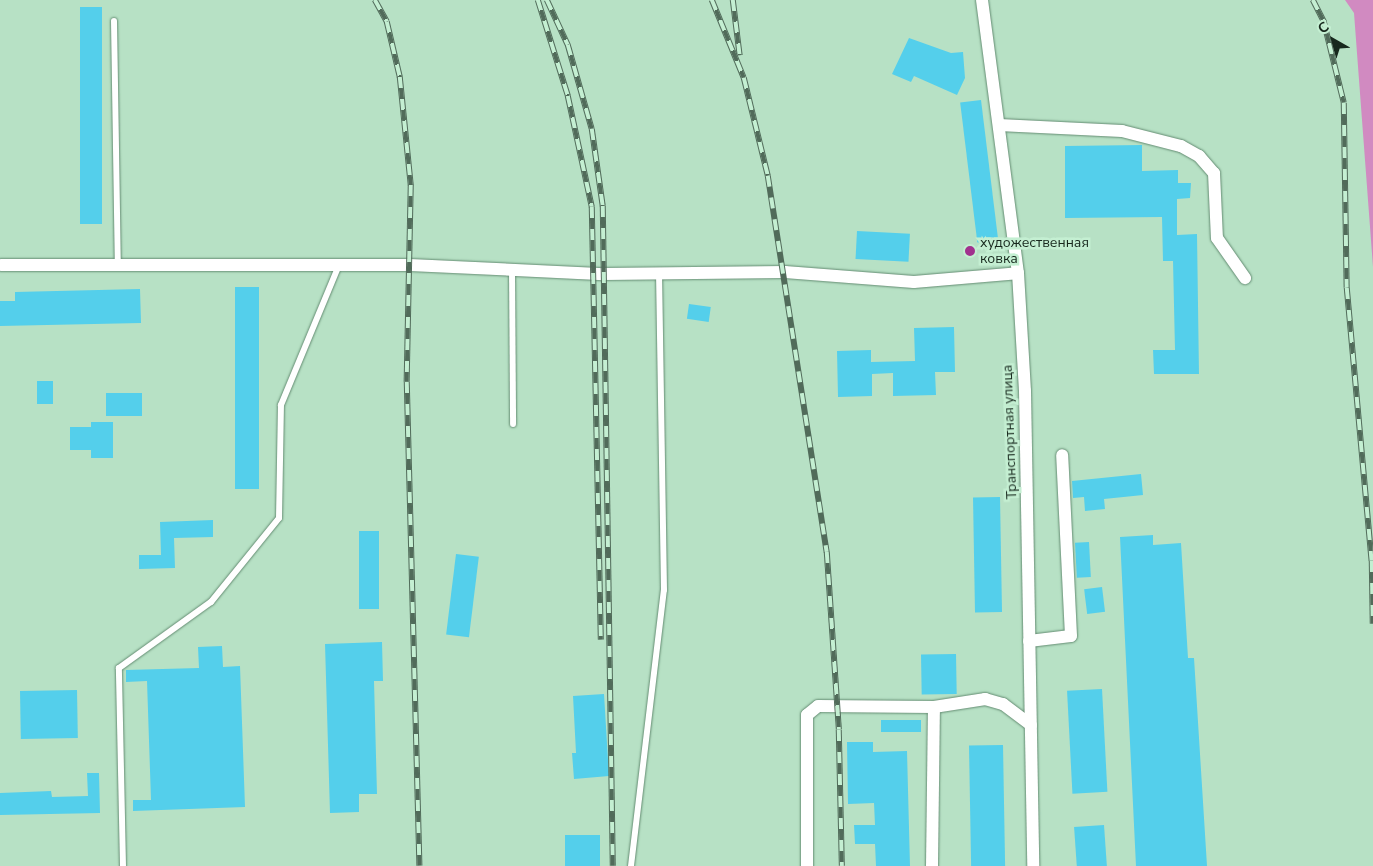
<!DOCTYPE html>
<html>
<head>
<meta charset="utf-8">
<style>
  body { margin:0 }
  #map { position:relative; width:1373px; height:866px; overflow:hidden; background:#b7e1c5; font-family:"Nunito Sans",sans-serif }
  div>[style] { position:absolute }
  .green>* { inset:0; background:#d18ac1 }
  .building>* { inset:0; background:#54cfeb; transform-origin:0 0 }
  .roads { filter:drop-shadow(0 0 1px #648c72) drop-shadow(0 0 1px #648c72) }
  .service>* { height:6px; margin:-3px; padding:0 3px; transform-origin:3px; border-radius:3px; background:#fff }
  .minor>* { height:12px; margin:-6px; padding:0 6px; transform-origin:6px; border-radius:6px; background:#fff }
  .rail>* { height:5.5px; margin-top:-2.75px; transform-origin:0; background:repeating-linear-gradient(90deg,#c4efd2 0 11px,#516b5a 0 22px); box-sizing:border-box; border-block:1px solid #516b5a }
  .dots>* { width:14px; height:14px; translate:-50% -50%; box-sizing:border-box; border:2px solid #c4efd2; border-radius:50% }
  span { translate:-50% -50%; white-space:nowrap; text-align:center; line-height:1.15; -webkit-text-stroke:5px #c4efd2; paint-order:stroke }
  .poi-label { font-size:14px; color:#17281d }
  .left { translate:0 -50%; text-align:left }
  .street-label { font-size:14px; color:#17281d }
  .north { position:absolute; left:1308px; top:15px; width:50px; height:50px; -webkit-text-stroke:4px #c4efd2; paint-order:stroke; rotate:322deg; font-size:14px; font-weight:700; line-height:20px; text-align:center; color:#17281d }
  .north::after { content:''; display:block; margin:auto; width:18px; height:22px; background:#17281d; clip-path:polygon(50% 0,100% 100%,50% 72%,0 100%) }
</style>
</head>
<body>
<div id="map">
  <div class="green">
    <i style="clip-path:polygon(1345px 0,1373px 0,1373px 267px,1354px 13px)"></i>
  </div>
  <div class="building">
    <i style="left:80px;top:7px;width:22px;height:217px"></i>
    <i style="clip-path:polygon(909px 38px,951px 53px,963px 52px,965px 78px,957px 95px,914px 76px,911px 82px,892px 74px)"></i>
    <i style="left:981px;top:100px;width:141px;height:21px;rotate:83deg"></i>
    <i style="clip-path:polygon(1142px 145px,1142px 171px,1178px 170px,1178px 183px,1191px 183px,1190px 198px,1177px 199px,1177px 235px,1197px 234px,1199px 374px,1154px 374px,1153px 350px,1175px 350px,1173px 261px,1163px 261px,1162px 217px,1065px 218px,1065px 146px)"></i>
    <i style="left:857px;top:231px;width:53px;height:28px;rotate:3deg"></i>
    <i style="left:235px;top:287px;width:24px;height:202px"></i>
    <i style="clip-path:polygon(140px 289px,141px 323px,0 326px,0 301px,15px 301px,15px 292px)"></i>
    <i style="left:689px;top:304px;width:22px;height:15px;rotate:8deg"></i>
    <i style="clip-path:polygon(954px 327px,955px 372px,935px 372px,936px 395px,893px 396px,893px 373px,872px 374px,872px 396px,838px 397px,837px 351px,871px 350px,871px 362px,915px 361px,914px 328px)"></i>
    <i style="left:37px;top:381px;width:16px;height:23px"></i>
    <i style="left:106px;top:393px;width:36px;height:23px"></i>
    <i style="clip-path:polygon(91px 422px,113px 422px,113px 458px,91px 458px,91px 450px,70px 450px,70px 427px,91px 427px)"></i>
    <i style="clip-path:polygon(1141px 474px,1143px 495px,1104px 499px,1105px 509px,1085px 511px,1084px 497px,1073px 498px,1072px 481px)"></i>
    <i style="left:1000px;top:497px;width:115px;height:27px;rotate:89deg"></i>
    <i style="clip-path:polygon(213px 520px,213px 537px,174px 538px,175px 568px,139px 569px,139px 555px,161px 555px,160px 522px)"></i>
    <i style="left:359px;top:531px;width:20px;height:78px"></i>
    <i style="clip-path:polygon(1153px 535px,1153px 545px,1181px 543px,1188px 658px,1194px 658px,1207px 866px,1136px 866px,1120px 537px)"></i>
    <i style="left:1089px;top:542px;width:35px;height:14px;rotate:87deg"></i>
    <i style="left:456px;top:554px;width:23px;height:81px;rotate:7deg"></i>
    <i style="left:1102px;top:587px;width:25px;height:18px;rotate:83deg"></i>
    <i style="clip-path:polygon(382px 642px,383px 681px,374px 681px,377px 794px,359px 794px,359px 812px,330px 813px,325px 644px)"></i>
    <i style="clip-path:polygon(222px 646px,223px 667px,240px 666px,245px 807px,133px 811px,133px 800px,151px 800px,147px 681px,126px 682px,126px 670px,199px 668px,198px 647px)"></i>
    <i style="left:956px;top:654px;width:40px;height:35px;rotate:89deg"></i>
    <i style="left:1102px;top:689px;width:103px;height:35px;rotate:87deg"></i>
    <i style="left:77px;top:690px;width:48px;height:57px;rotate:89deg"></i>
    <i style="clip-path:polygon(604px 694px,609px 776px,574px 779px,572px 753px,576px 753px,573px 696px)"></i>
    <i style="left:881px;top:720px;width:40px;height:12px"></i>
    <i style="clip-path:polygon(847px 742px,873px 742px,873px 752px,907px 751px,910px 866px,876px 866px,875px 844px,855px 844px,854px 825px,875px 825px,874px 803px,848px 804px)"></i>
    <i style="left:1003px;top:745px;width:121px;height:34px;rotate:89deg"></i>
    <i style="clip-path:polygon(87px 773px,99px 773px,100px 813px,0 815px,0 793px,51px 791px,52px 797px,88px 796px)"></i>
    <i style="left:1104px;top:825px;width:41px;height:30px;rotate:86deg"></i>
    <i style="left:565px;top:835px;width:35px;height:31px"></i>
  </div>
  <div class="roads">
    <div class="service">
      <i style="left:114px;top:21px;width:244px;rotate:89.1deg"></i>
      <i style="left:512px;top:269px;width:155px;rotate:89.6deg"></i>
      <i style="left:123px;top:866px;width:198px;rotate:-91.2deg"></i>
      <i style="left:119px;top:668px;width:113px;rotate:-35.7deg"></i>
      <i style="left:211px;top:602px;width:108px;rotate:-51deg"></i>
      <i style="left:279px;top:518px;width:113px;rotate:-89deg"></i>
      <i style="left:281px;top:405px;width:152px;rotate:-67.5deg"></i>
      <i style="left:631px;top:866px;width:278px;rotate:-83.2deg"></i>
      <i style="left:664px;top:590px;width:317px;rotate:-90.9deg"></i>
    </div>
    <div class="minor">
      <i style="left:982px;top:0;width:275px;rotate:82.5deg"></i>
      <i style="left:1018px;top:273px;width:118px;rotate:86.6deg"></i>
      <i style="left:1025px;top:391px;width:475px;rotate:89deg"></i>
      <i style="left:999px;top:125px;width:123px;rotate:2.8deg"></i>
      <i style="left:1122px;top:131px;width:61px;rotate:14.3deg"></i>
      <i style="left:1181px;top:146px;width:21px;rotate:29deg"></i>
      <i style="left:1199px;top:156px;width:23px;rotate:49deg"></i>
      <i style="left:1214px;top:173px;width:65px;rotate:87.4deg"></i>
      <i style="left:1217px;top:238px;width:49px;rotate:55deg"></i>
      <i style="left:1px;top:265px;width:409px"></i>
      <i style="left:410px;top:265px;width:194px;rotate:2.7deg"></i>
      <i style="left:604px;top:274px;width:181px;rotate:-0.6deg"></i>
      <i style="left:785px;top:272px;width:129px;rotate:4.4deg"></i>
      <i style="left:914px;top:282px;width:104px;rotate:-4.9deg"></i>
      <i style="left:1029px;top:641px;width:42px;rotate:-6.8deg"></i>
      <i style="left:1071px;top:636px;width:181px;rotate:-92.8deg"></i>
      <i style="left:807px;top:866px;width:151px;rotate:-90deg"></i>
      <i style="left:807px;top:715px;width:14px;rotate:-39deg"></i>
      <i style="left:818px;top:706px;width:116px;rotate:0.5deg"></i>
      <i style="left:934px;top:707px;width:52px;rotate:-8.9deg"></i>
      <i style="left:985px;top:699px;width:19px;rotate:16deg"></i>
      <i style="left:1003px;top:704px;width:35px;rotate:37deg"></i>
      <i style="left:932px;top:866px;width:159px;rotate:-89.3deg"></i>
    </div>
  </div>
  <div class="rail">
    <i style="left:375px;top:0;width:25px;rotate:61deg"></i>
    <i style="left:387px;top:22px;width:57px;rotate:76.7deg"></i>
    <i style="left:400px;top:77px;width:109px;rotate:84.2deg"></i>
    <i style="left:411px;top:185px;width:197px;rotate:91.2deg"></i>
    <i style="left:407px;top:382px;width:484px;rotate:88.5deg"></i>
    <i style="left:538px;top:0;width:101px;rotate:72.6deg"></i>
    <i style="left:568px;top:96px;width:114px;rotate:77.8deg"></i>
    <i style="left:592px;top:207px;width:433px;rotate:88.8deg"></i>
    <i style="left:547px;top:0;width:50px;rotate:65deg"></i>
    <i style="left:568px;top:45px;width:87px;rotate:74.1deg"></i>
    <i style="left:592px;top:129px;width:78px;rotate:81.9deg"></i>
    <i style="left:603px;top:206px;width:660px;rotate:89.13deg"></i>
    <i style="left:712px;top:0;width:84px;rotate:67.7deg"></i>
    <i style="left:744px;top:78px;width:101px;rotate:76.2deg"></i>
    <i style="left:768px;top:176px;width:381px;rotate:81.1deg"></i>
    <i style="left:827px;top:552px;width:178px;rotate:86.1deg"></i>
    <i style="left:839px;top:730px;width:136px;rotate:88.7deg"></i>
    <i style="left:733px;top:0;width:56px;rotate:82.9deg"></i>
    <i style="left:1313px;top:0;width:25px;rotate:63deg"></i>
    <i style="left:1324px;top:22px;width:83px;rotate:76.1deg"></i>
    <i style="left:1344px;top:103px;width:185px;rotate:89.1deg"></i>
    <i style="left:1347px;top:288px;width:274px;rotate:84.8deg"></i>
    <i style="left:1372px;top:561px;width:63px;rotate:89.1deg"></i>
  </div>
  <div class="dots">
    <i style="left:970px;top:251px;background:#a1318e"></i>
  </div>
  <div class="poi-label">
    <span class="left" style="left:980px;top:251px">художественная<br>ковка</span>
  </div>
  <div class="street-label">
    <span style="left:1010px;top:432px;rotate:-92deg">Транспортная улица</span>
  </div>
  <div class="north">С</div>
</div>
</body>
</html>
